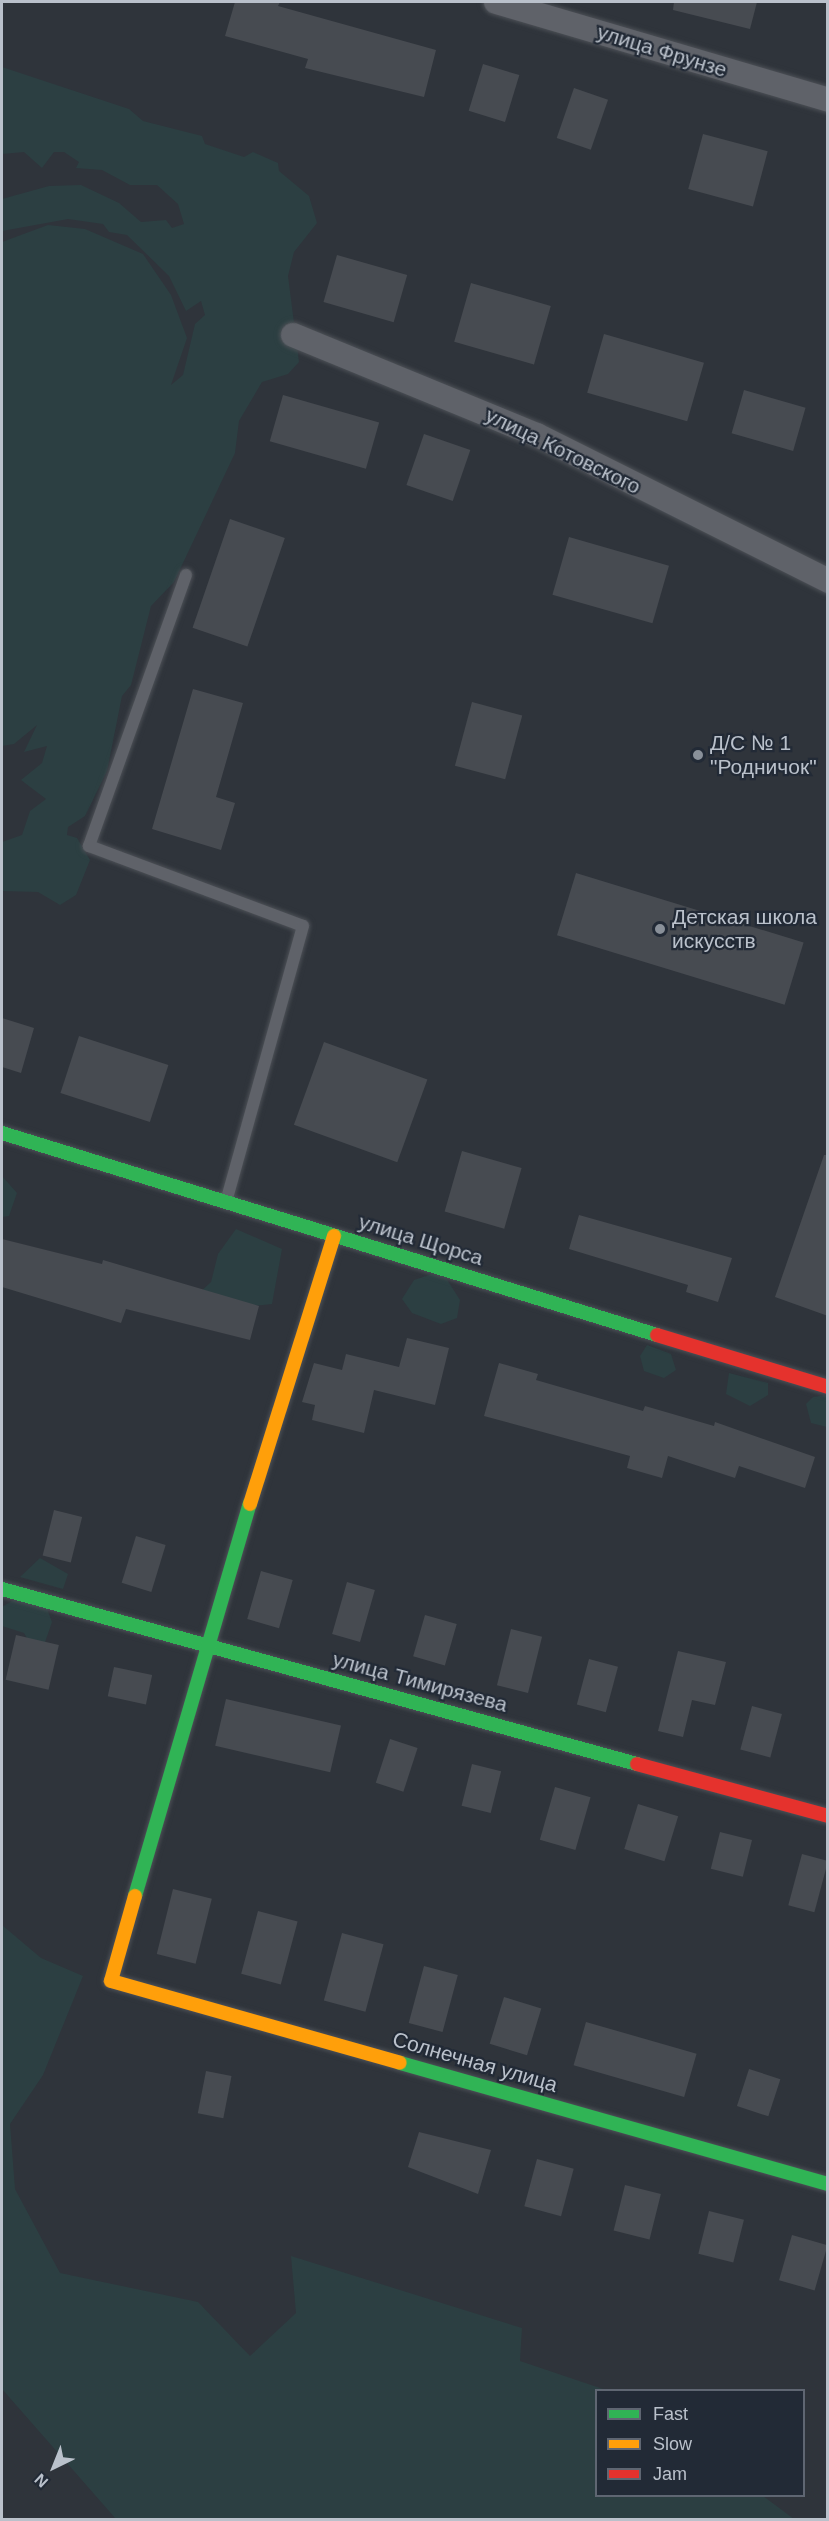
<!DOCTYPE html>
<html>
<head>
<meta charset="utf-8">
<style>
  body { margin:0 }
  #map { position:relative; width:829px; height:2521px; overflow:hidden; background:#2f343b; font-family:Helvetica,sans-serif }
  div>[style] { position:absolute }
  .green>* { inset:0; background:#2c3f42 }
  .building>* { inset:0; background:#474b51; transform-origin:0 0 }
  .roads { filter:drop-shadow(0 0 2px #4c5056) drop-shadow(0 0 2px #4c5056) }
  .lane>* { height:12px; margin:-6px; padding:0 6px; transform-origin:6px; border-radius:6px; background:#5f6269 }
  .street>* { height:24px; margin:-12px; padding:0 12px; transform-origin:12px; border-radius:12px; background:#5f6269 }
  .fast>* { height:14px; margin:-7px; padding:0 7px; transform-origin:7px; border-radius:7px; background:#30b455 }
  .slow>* { height:14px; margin:-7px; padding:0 7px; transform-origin:7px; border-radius:7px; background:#ff9f0a }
  .jam>* { height:14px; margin:-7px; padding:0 7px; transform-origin:7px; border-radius:7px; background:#e5322d }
  .dots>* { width:16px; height:16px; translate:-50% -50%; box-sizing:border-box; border:3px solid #222a36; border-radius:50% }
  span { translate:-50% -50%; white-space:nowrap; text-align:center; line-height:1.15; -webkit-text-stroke:4.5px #222a36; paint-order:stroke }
  .street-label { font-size:21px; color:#bac1cb }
  .poi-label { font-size:21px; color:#bac1cb }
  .left { translate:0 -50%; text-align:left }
  .frame { position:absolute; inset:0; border:3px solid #bac1cb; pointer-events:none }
  .legend { position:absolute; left:595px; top:2389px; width:210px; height:108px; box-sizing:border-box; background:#222a36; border:2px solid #5f6672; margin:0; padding:8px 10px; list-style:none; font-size:18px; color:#bac1cb }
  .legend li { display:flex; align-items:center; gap:12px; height:30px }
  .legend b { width:30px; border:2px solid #5f6672 }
  .north { position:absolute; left:24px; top:2437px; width:60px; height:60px; -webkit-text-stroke:4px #222a36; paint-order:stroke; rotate:223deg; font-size:16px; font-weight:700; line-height:24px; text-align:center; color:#bac1cb }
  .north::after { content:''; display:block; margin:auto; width:21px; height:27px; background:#bac1cb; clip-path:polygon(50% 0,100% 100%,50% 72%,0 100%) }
</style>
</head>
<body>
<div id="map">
  <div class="green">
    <i style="clip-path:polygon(2px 67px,129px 109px,143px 121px,202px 136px,205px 144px,244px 157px,253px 152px,278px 163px,279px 171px,309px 196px,317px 223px,294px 252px,288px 276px,299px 362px,288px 374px,262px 382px,239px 421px,235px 453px,174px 582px,151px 606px,131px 685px,122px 696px,107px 771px,85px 816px,68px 827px,67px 835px,77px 838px,90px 860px,76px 895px,60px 905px,38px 892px,2px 891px,2px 842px,22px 835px,30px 811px,46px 799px,21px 780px,42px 763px,47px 746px,24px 752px,37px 725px,14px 744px,2px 746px,2px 242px,48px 225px,85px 229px,143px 254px,171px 295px,187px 338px,171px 385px,183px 375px,195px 324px,205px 315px,201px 301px,186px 311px,169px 276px,127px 235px,109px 232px,103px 224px,68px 219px,2px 231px,2px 199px,49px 186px,81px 185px,119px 203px,141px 222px,166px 220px,172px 228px,184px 224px,178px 204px,157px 185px,130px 185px,102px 170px,76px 168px,79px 162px,64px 152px,54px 152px,42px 168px,24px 152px,2px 154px)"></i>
    <i style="clip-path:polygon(2px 1176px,17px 1193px,9px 1216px,2px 1217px)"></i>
    <i style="clip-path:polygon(236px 1229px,282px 1249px,272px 1304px,225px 1309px,198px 1294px,211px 1282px,218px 1254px)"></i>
    <i style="clip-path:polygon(432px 1274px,446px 1278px,460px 1300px,457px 1318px,441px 1324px,412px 1313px,402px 1299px,414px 1280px)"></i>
    <i style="clip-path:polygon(647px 1345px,671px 1354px,676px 1370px,664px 1378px,644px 1371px,640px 1356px)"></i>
    <i style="clip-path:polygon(729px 1373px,768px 1383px,768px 1395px,750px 1406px,726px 1394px)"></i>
    <i style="clip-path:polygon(827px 1395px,827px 1427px,811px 1423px,806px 1404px,813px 1397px)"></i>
    <i style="clip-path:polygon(40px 1558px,68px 1574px,63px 1589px,20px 1577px)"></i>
    <i style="clip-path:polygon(17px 1598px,46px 1606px,52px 1622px,43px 1648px,31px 1645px,24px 1633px,2px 1626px,2px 1607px)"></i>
    <i style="clip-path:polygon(2px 1925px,41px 1958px,83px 1976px,43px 2075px,10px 2124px,15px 2189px,60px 2273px,198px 2302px,250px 2356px,296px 2313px,291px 2256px,522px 2328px,520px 2361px,606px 2390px,596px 2390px,596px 2496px,763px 2496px,794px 2519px,116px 2519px,2px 2389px)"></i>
  </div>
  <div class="building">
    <i style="clip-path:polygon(235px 2px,280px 2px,278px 6px,436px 50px,424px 97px,305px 68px,308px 59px,225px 36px)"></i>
    <i style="clip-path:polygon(674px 2px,757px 2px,750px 29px,673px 10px)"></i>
    <i style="left:483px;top:64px;width:38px;height:49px;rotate:17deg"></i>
    <i style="left:574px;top:88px;width:36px;height:53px;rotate:19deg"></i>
    <i style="left:703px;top:134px;width:67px;height:57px;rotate:15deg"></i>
    <i style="left:337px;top:255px;width:73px;height:49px;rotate:16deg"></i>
    <i style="left:471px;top:283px;width:83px;height:61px;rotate:16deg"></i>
    <i style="left:604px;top:334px;width:104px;height:61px;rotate:16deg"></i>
    <i style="left:744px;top:390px;width:64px;height:45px;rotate:16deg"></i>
    <i style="left:283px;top:395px;width:100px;height:48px;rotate:16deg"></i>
    <i style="left:424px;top:434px;width:49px;height:54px;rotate:19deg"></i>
    <i style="left:230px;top:519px;width:58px;height:115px;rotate:19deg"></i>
    <i style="left:569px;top:537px;width:104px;height:60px;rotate:16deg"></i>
    <i style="clip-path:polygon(193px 689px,243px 703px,216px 797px,235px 803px,221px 850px,152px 829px)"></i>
    <i style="left:472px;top:702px;width:52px;height:66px;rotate:15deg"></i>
    <i style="left:576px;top:873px;width:238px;height:65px;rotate:17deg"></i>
    <i style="clip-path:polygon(2px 1018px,34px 1028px,21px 1073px,2px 1067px)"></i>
    <i style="left:79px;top:1036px;width:94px;height:60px;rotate:18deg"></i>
    <i style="left:324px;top:1042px;width:110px;height:88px;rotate:20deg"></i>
    <i style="left:462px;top:1151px;width:62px;height:63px;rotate:16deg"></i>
    <i style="clip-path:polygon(824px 1155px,828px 1155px,828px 1316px,775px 1297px)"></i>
    <i style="clip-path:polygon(579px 1215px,732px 1258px,718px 1302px,686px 1292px,688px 1285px,569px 1249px)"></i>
    <i style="clip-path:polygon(2px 1239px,102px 1264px,103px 1260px,259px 1306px,250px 1340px,126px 1309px,121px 1323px,2px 1287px)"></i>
    <i style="clip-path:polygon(407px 1338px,449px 1348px,435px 1405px,374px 1390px,364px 1433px,312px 1420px,315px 1405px,302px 1402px,314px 1363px,342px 1370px,346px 1354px,399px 1367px)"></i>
    <i style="clip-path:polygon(499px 1363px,538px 1374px,536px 1380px,643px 1411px,645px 1406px,714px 1426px,715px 1422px,815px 1457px,805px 1488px,739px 1466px,735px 1478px,668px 1456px,662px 1478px,627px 1468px,630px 1456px,484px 1416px)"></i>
    <i style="left:54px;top:1510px;width:29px;height:47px;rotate:14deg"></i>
    <i style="left:136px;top:1536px;width:31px;height:49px;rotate:17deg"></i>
    <i style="left:261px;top:1571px;width:33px;height:50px;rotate:16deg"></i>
    <i style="left:347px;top:1582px;width:29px;height:54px;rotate:16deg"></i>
    <i style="left:425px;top:1615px;width:33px;height:43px;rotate:16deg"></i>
    <i style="left:511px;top:1629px;width:32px;height:58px;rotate:14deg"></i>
    <i style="left:16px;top:1635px;width:44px;height:46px;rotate:13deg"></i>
    <i style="clip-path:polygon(678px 1651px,726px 1662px,715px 1705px,692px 1700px,683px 1737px,658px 1731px)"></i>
    <i style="left:589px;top:1659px;width:30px;height:47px;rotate:15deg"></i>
    <i style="left:114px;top:1667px;width:39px;height:30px;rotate:12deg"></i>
    <i style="left:226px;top:1699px;width:118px;height:48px;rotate:13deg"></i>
    <i style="left:752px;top:1706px;width:31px;height:45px;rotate:15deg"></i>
    <i style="left:390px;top:1739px;width:29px;height:46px;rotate:18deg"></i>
    <i style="left:472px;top:1764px;width:30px;height:43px;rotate:14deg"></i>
    <i style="left:555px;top:1787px;width:37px;height:55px;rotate:16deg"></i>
    <i style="left:638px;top:1804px;width:42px;height:47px;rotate:17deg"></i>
    <i style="left:720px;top:1832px;width:33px;height:38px;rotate:14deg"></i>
    <i style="left:802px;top:1854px;width:27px;height:53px;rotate:15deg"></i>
    <i style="left:173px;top:1889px;width:40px;height:67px;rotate:14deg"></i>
    <i style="left:258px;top:1911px;width:41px;height:65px;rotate:15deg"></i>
    <i style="left:342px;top:1933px;width:43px;height:70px;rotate:15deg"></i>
    <i style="left:424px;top:1966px;width:35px;height:59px;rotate:15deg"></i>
    <i style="left:504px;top:1997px;width:39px;height:49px;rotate:17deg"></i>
    <i style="left:586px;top:2022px;width:115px;height:45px;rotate:16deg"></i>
    <i style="left:749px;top:2069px;width:33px;height:39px;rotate:18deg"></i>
    <i style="left:206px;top:2071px;width:26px;height:43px;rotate:11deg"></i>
    <i style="clip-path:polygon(419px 2132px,491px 2150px,478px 2194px,408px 2167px)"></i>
    <i style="left:537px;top:2159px;width:38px;height:49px;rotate:15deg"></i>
    <i style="left:625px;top:2185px;width:37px;height:47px;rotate:14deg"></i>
    <i style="left:709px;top:2211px;width:36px;height:44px;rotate:14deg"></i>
    <i style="left:792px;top:2235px;width:37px;height:47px;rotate:16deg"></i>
  </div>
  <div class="roads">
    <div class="lane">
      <i style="left:186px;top:575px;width:288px;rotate:109.7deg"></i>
      <i style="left:89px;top:846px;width:228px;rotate:20.5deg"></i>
      <i style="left:303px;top:926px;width:286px;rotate:105.6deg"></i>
    </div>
    <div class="street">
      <i style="left:496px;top:2px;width:346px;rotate:16.4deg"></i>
      <i style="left:293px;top:335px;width:264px;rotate:22.3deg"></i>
      <i style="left:537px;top:435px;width:326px;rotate:26.6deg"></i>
    </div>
    <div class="fast">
      <i style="left:2px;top:1133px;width:685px;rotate:17.14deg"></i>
      <i style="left:2px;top:1589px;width:659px;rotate:15.41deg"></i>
      <i style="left:135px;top:1896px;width:409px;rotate:-73.7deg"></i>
      <i style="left:400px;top:2063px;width:445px;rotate:15.8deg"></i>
    </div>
    <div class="slow">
      <i style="left:250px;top:1504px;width:281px;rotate:-72.6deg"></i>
      <i style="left:135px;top:1896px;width:88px;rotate:105.8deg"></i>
      <i style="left:111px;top:1981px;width:300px;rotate:15.8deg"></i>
    </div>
    <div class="jam">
      <i style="left:657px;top:1335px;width:179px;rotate:16.9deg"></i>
      <i style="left:637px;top:1764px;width:198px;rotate:15.2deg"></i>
    </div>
  </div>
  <div class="dots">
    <i style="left:698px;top:755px;background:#899099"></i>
    <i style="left:660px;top:929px;background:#899099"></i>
  </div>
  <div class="street-label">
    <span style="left:662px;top:51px;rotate:17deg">улица Фрунзе</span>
    <span style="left:563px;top:451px;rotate:26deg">улица Котовского</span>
    <span style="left:421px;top:1240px;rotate:17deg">улица Щорса</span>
    <span style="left:420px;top:1682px;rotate:15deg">улица Тимирязева</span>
    <span style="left:475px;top:2062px;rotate:16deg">Солнечная улица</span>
  </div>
  <div class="poi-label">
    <span class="left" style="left:710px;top:755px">Д/С № 1<br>"Родничок"</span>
    <span class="left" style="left:672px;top:929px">Детская школа<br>искусств</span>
  </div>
  <div class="frame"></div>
  <ul class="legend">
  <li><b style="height:8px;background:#30b455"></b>Fast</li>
  <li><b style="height:8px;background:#ff9f0a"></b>Slow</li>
  <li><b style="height:8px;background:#e5322d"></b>Jam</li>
  </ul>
  <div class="north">N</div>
</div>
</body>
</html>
